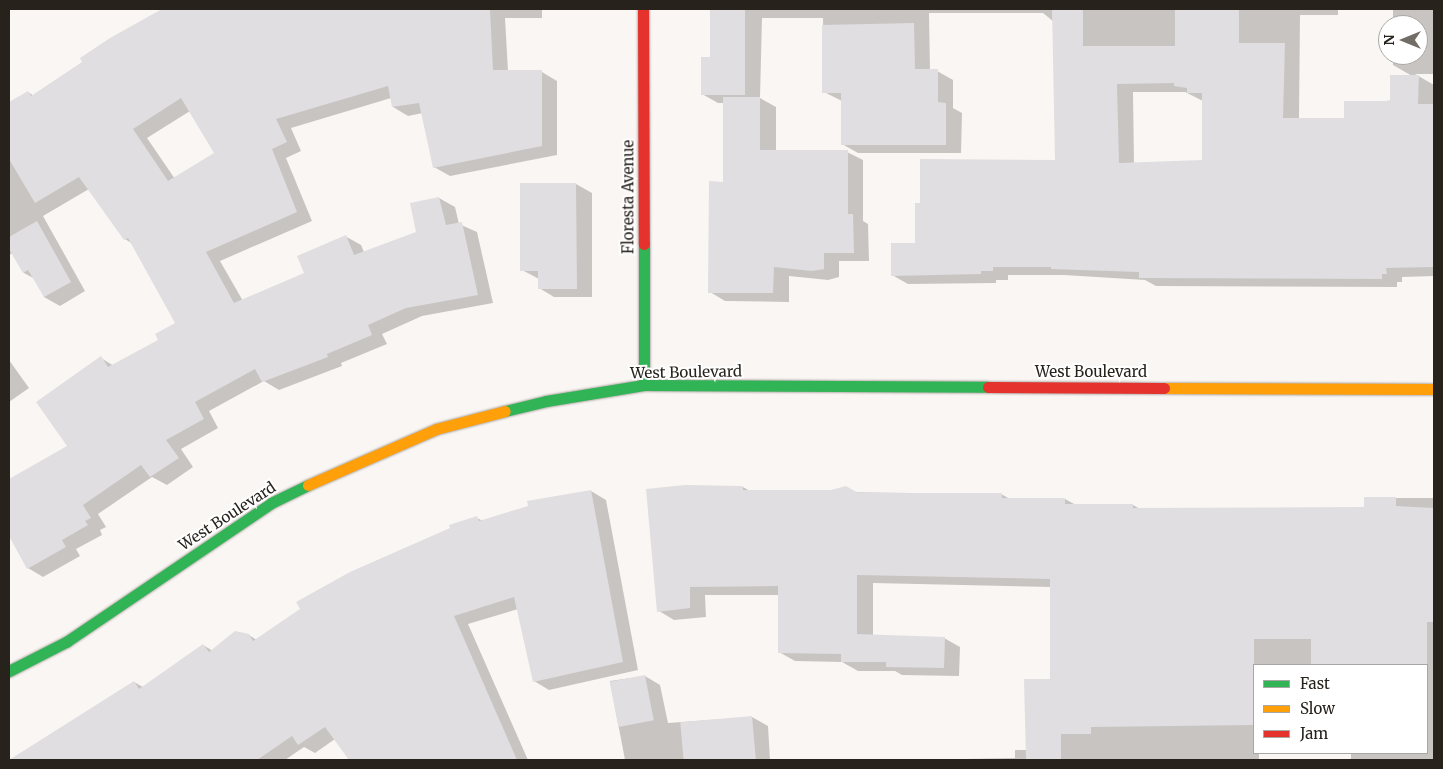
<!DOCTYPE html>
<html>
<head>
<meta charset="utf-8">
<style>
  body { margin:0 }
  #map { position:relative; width:1443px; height:769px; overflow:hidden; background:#faf6f3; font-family:Merriweather,serif }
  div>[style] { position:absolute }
  .shadow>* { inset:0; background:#0003 }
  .building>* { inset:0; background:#e0dee1; transform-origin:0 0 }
  .roads { filter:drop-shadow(0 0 1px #afaaa7) drop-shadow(0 0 1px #afaaa7) }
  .fast>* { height:11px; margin:-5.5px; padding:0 5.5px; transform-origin:5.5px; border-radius:5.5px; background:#30b455 }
  .slow>* { height:11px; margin:-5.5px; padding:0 5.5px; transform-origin:5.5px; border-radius:5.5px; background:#ff9f0a }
  .jam>* { height:11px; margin:-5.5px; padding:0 5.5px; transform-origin:5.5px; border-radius:5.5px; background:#e5322d }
  span { translate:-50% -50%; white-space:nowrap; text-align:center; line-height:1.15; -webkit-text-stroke:4px #fff; paint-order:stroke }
  .street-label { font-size:15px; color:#28221c }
  .frame { position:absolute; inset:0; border:10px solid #28221c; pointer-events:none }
  .legend { position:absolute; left:1253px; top:664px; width:175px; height:90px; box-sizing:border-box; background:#fff; border:1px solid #a9a7a4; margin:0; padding:6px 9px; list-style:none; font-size:15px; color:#28221c }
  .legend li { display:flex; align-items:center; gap:10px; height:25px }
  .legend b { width:25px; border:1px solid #a9a7a4 }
  .north { position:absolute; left:1378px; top:15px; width:50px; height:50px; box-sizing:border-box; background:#fff; border:1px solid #a9a7a4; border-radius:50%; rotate:270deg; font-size:14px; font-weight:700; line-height:20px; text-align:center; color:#28221c }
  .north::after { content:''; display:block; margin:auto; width:18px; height:22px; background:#726c67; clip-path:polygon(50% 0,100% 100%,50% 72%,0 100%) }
</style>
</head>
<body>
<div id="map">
  <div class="shadow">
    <i style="clip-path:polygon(evenodd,164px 9px,542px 9px,542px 18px,505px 18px,508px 71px,542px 72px,557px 81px,557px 155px,450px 176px,434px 167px,423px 113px,408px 116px,393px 107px,391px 98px,291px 128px,301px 151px,286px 158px,312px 221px,220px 261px,243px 301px,306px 274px,345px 236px,361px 245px,364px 252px,418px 233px,439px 198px,455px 207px,459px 224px,477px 232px,493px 303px,422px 316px,382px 334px,387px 344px,341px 363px,342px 366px,279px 390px,264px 381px,209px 411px,218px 428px,181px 449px,193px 467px,167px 485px,152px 477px,98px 514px,106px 527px,100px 530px,102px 535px,76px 549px,80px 556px,43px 577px,28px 568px,9px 534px,9px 480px,69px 446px,101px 358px,114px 366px,160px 340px,177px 323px,133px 244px,125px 239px,89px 189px,43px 216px,85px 291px,60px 306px,44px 297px,35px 279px,24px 273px,13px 253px,9px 255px,9px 104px,28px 92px,34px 96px,84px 62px,111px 39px,164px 9px,190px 111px,215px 154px,175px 179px,147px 138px,190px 111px)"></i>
    <i style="clip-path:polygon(evenodd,717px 9px,1338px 9px,1338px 15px,1300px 15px,1299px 119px,1345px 119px,1391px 100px,1412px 76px,1393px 65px,1393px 55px,1418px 55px,1418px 25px,1393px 25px,1393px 9px,1434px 9px,1434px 74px,1415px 74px,1434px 85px,1434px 276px,1402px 277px,1402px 282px,1397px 282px,1397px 287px,1156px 286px,1145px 280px,1064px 275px,1008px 275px,1008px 280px,996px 280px,996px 283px,908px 284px,892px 275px,916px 244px,1057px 161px,1054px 22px,1043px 13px,929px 13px,930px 71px,937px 71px,953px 80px,953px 108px,962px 113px,961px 153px,858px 153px,842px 144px,842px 101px,824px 92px,823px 18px,762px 18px,760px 98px,776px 107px,776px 152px,847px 152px,863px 160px,863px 221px,868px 224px,869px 261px,839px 261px,839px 277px,828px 280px,789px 276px,789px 302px,725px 301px,710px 292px,724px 183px,724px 103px,718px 103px,702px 94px,717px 58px,717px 9px,1133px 92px,1185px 92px,1203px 101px,1203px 162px,1134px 164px,1133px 92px)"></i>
    <i style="clip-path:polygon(576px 184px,592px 193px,592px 297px,554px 297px,539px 288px,539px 279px,522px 270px)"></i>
    <i style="clip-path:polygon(9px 360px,29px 388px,9px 402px)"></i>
    <i style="clip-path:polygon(743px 487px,750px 491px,1001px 494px,1010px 499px,1065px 499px,1076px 505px,1133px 505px,1140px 509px,1365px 508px,1365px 498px,1434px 498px,1434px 760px,1351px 760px,1351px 753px,1427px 753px,1427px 665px,1254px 665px,1254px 753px,1259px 753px,1259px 760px,911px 760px,1015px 758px,1015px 750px,1027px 750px,1051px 680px,1051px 587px,873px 583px,873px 636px,944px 638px,960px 647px,959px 676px,902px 675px,895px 671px,858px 671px,842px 662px,795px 661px,779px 652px,779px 595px,705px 595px,706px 617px,674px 620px,659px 611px)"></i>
    <i style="clip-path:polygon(591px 491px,606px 500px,638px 670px,549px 690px,534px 681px,518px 609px,468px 624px,528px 760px,410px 760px,405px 749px,389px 760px,350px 760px,335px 739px,315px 753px,304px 747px,285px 760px,26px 760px,22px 753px,134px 682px,143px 687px,203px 645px,213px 651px,249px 635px,257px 640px,477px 518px,483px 521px)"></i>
    <i style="clip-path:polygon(645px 676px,660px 685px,668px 723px,752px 717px,768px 726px,770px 760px,625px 760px,610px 681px)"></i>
  </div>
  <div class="building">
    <i style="clip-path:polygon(evenodd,162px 9px,490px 9px,493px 70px,542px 70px,542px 146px,433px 168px,419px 103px,392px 107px,388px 86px,276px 119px,287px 142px,272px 149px,297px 212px,206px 252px,234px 303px,304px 273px,297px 256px,346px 235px,354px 255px,416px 232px,410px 203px,439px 197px,446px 225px,462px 222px,478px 295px,406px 308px,368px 325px,372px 335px,327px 354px,328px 357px,262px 382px,255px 369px,195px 402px,204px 419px,166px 440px,179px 458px,150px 477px,141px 465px,83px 505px,91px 518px,85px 521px,88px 525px,62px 540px,66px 547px,27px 569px,9px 536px,9px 479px,67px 446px,36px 402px,101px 356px,108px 367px,158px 340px,155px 334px,175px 323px,128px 238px,124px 240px,79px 177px,35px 203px,9px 159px,9px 102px,28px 91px,31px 96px,82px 62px,80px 58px,110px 38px,162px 9px,181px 98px,214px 153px,168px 181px,133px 129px,181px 98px)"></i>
    <i style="clip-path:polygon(710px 9px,745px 9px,745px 95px,701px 95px,701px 57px,710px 57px)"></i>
    <i style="clip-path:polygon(evenodd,1052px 9px,1083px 9px,1083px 46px,1175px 46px,1175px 9px,1239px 9px,1239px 43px,1285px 43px,1283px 118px,1344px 118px,1344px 101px,1386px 101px,1390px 100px,1390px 75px,1419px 75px,1418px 104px,1434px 104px,1434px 267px,1386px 268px,1387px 274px,1382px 274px,1382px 279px,1139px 278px,1139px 272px,1051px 269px,1051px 267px,993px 267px,993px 271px,981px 271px,981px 274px,891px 276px,891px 243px,915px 243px,915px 203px,920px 203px,920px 159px,1055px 160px,1052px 9px,1174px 83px,1174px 86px,1187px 88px,1187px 93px,1202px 93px,1202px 160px,1119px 163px,1117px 84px,1174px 83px)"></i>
    <i style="clip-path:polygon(914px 23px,915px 69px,938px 69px,938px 102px,946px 103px,946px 145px,841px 145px,841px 93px,822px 93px,822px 25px)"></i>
    <i style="clip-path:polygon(723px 97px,760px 97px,760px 150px,848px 150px,848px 214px,853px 214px,854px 253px,824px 253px,824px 269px,812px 271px,774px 267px,773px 293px,708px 293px,709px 181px,723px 182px)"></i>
    <i style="clip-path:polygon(520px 183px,576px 183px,577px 289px,538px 289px,538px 271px,520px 271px)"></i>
    <i style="clip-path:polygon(37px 221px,71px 282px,44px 297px,28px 270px,23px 273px,9px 249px,9px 237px)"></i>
    <i style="clip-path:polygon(685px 485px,743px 486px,743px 490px,831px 490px,846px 486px,858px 493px,1002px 493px,1002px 498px,1065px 498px,1065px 504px,1133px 504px,1133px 508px,1364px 507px,1364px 497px,1396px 497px,1396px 506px,1434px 508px,1434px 622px,1427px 622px,1427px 665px,1311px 665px,1311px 639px,1254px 639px,1254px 725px,1091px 727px,1091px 734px,1061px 734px,1061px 760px,1026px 760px,1024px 679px,1050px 679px,1050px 579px,857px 575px,857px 634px,945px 637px,944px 668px,886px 667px,886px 662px,841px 662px,841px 654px,778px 653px,778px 586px,690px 587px,690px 608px,657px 612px,646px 489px)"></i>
    <i style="clip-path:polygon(591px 490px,623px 662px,533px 682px,514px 597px,454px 616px,517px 760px,349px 760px,325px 727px,298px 745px,292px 736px,257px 760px,9px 760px,134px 681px,139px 689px,203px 644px,209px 652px,235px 631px,249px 634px,253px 641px,300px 609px,296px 602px,350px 572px,450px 528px,449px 525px,477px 516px,479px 521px,528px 506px,527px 501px)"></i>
    <i style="left:645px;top:675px;width:46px;height:36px;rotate:79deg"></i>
    <i style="left:752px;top:716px;width:44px;height:72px;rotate:85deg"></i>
  </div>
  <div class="roads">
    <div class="fast">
      <i style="left:644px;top:244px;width:141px;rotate:90deg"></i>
      <i style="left:505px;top:411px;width:42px;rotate:-13.7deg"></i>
      <i style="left:546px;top:401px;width:99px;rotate:-9.3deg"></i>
      <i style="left:644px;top:385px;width:344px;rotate:0.3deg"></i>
      <i style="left:9px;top:671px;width:64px;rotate:-27deg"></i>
      <i style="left:66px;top:642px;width:248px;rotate:-34.1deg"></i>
      <i style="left:271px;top:503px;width:41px;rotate:-25.9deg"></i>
    </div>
    <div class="slow">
      <i style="left:1164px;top:388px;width:270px;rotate:0.2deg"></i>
      <i style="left:308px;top:485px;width:140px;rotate:-23.6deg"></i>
      <i style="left:436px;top:429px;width:71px;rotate:-14.6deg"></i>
    </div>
    <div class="jam">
      <i style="left:643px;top:9px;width:235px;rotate:89.8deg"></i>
      <i style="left:988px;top:387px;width:176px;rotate:0.3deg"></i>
    </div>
  </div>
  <div class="street-label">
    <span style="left:628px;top:197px;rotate:-90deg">Floresta Avenue</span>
    <span style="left:686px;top:372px;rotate:-1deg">West Boulevard</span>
    <span style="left:1091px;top:372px">West Boulevard</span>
    <span style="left:227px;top:516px;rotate:-33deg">West Boulevard</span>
  </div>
  <div class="frame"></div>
  <ul class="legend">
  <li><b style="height:6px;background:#30b455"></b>Fast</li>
  <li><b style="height:6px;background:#ff9f0a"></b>Slow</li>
  <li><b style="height:6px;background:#e5322d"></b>Jam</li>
  </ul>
  <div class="north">N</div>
</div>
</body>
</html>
